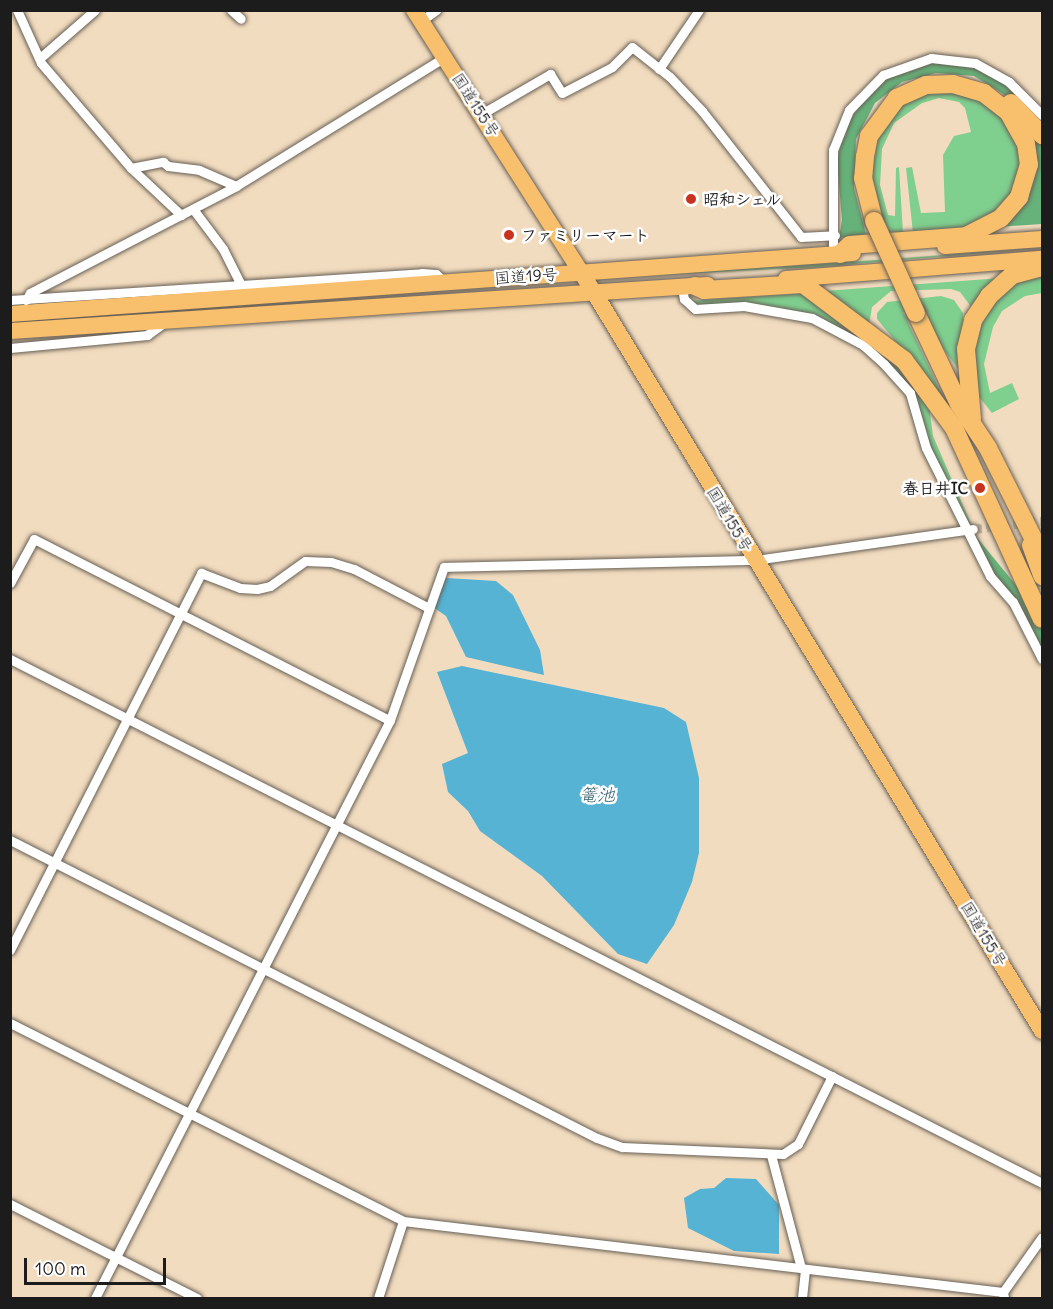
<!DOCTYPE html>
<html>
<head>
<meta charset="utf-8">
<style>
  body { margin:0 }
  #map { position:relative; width:1053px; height:1309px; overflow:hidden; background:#f2dcbf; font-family:Delius,"Klee One",sans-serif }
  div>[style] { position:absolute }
  .green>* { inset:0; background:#7fcf8f }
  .forest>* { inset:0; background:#67b27a }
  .water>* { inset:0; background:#56b3d4 }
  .minor-tunnel>* { height:9px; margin-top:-4.5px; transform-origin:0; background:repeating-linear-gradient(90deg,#c7b69e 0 9px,transparent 0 13.5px) }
  .roads { filter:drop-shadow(0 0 2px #675f55) drop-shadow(0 0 2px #675f55) }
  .minor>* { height:9px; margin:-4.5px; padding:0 4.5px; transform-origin:4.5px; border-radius:4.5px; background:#fff }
  .trunk>* { height:16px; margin:-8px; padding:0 8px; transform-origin:8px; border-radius:8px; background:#f8bf6c }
  .motorway>* { height:18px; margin:-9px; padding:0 9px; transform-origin:9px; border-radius:9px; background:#f8bf6c }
  .bridges { filter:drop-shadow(0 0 2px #675f55) drop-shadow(0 0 2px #675f55) }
  .motorway-bridge>* { height:18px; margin:-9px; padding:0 9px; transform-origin:9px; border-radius:9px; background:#f8bf6c }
  .dots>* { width:16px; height:16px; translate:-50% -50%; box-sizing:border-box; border:3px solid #fff; border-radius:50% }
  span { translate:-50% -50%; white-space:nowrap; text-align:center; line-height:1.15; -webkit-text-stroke:5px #fff; paint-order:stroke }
  .street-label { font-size:16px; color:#1c1c1c }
  .poi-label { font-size:16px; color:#1c1c1c; font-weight:700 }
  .left { translate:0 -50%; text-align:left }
  .right { translate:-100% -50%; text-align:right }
  .water-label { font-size:18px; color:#36606f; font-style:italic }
  .frame { position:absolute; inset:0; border:12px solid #1c1c1c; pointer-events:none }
  .scale { position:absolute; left:24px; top:1258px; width:142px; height:27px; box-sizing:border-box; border:3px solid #1c1c1c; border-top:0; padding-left:8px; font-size:18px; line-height:21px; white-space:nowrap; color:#1c1c1c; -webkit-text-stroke:4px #fff; paint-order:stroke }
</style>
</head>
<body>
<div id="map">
  <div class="green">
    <i style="clip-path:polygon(948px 88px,994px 104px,1018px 140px,1022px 167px,1013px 196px,973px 229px,913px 233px,906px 168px,912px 167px,921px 213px,945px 212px,943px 155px,954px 136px,971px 132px,965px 108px,959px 102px,939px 98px,922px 103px,894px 123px,882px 149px,880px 185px,888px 215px,895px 216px,896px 168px,899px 167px,903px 233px,884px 231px,874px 206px,870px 147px,904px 100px)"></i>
    <i style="clip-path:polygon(1042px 248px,818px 267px,616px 277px,819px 264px)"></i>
    <i style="clip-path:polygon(1042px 276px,1042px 293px,1025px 296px,1002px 311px,993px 327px,984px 364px,990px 393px,1012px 383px,1019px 399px,992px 413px,976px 393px,973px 349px,984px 310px,1016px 281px)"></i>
    <i style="clip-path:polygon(1002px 278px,972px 308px,960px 292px,951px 289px,891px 291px,872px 307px,869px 325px,824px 291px)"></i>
    <i style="clip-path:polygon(808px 293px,887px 352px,929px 406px,933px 436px,971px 524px,964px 519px,928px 441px,916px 399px,865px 343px,813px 315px,693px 305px,689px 301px)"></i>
    <i style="clip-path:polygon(941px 296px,954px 300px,963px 313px,963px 375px,928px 329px,919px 310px,903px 312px,945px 401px,877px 319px,877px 313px,887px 302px)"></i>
  </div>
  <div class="forest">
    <i style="clip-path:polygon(933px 63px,979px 69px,1002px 83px,1042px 118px,1042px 127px,1025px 107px,974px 76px,936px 73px,902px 82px,875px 103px,856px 139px,854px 188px,866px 234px,839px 238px,842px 220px,837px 161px,845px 128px,867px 95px,885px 80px)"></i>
    <i style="clip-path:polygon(1027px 135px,1042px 142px,1042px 224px,995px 227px,1014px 213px)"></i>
    <i style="clip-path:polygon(975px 535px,1028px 600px,1042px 630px,1042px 652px,992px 573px)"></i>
  </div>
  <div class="water">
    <i style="clip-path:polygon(446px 578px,496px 581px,513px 595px,540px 650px,544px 675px,466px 657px,446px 616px,433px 607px)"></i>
    <i style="clip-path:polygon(462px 666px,664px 708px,686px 722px,699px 778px,699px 853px,692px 882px,674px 925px,647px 964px,618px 954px,542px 876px,480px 831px,468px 811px,448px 792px,442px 764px,468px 753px,437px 672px)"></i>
    <i style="clip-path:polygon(726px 1178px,756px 1179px,779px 1205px,779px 1254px,734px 1251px,688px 1228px,684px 1198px,700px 1189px,714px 1188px)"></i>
  </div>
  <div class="minor-tunnel">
    <i style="left:973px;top:529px;width:69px;rotate:-6.6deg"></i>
  </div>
  <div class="roads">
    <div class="minor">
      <i style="left:17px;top:10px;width:58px;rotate:65.6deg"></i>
      <i style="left:41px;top:63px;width:138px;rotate:49.4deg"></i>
      <i style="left:131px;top:168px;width:69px;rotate:43.2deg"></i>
      <i style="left:231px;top:10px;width:13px;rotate:42deg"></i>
      <i style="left:421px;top:21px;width:19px;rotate:-36deg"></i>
      <i style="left:40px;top:58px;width:73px;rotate:-41.1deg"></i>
      <i style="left:659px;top:69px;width:71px;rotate:-55.9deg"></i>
      <i style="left:483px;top:113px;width:78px;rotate:-30.2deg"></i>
      <i style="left:550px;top:74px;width:22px;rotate:58deg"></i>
      <i style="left:562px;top:93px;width:56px;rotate:-27.5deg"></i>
      <i style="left:612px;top:67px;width:28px;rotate:-45deg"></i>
      <i style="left:632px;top:47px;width:48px;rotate:38.3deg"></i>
      <i style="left:670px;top:77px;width:47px;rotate:46.7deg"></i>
      <i style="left:702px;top:111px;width:160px;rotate:51.8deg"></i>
      <i style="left:801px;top:237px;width:34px;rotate:-3deg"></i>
      <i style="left:131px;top:168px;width:33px;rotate:-11deg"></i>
      <i style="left:163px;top:162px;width:6px;rotate:39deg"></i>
      <i style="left:168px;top:166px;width:31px;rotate:7deg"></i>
      <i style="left:199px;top:170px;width:40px;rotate:23.4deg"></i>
      <i style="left:193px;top:209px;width:50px;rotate:53.1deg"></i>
      <i style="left:223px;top:249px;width:40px;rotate:63.4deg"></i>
      <i style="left:833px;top:255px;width:105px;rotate:-90deg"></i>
      <i style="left:833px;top:150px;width:43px;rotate:-68.2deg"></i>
      <i style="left:849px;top:110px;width:49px;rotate:-45.8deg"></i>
      <i style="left:883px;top:75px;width:51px;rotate:-19.5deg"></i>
      <i style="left:931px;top:58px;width:44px;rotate:6.5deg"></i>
      <i style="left:975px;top:63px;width:39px;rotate:29deg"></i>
      <i style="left:1009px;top:82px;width:47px;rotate:45deg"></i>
      <i style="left:682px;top:287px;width:12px;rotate:81deg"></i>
      <i style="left:684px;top:299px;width:15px;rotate:42deg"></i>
      <i style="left:695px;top:309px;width:49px;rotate:-3.5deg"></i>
      <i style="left:744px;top:306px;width:69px;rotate:10deg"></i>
      <i style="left:812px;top:318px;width:58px;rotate:27.9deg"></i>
      <i style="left:863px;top:345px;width:28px;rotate:42deg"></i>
      <i style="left:884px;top:364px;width:39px;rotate:48deg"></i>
      <i style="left:910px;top:393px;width:57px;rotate:73.8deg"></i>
      <i style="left:926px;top:448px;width:143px;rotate:63.4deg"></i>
      <i style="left:990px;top:576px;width:35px;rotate:49deg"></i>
      <i style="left:1013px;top:602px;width:64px;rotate:63deg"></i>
      <i style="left:10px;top:300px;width:413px;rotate:-3.7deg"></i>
      <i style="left:422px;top:273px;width:14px;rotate:4deg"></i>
      <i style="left:436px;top:274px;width:12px;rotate:42deg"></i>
      <i style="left:26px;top:300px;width:8px;rotate:-60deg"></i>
      <i style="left:30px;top:293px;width:232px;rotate:-27.4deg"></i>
      <i style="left:236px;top:186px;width:246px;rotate:-31.7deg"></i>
      <i style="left:10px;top:348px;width:138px;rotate:-5.4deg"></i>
      <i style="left:147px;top:335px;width:19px;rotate:-36deg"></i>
      <i style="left:10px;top:583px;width:50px;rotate:-61.4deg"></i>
      <i style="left:34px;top:539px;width:399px;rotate:27deg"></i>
      <i style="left:10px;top:659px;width:1157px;rotate:26.92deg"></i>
      <i style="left:10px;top:840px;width:658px;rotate:26.92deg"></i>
      <i style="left:597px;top:1138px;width:27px;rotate:20deg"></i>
      <i style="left:622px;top:1147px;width:161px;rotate:2.5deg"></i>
      <i style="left:783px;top:1154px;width:18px;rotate:-34deg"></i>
      <i style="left:798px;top:1144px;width:76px;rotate:-63.4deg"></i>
      <i style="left:10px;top:950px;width:423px;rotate:-63.1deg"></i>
      <i style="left:201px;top:573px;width:42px;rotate:21deg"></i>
      <i style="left:240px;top:588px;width:17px;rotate:3deg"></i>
      <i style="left:257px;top:589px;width:13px;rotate:-13deg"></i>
      <i style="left:270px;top:586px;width:43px;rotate:-35.5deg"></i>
      <i style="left:305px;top:561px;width:26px;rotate:2deg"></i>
      <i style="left:331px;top:562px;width:24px;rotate:17deg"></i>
      <i style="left:354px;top:569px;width:85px;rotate:27.5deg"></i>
      <i style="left:10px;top:1023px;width:440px;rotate:26.7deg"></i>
      <i style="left:403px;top:1221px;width:604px;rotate:6.75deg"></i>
      <i style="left:771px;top:1155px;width:117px;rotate:75.1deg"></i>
      <i style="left:10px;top:1204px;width:209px;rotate:26.7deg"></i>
      <i style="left:95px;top:1298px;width:649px;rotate:-62.96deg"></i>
      <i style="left:390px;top:720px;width:162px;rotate:-70.6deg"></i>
      <i style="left:444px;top:567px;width:311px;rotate:-1.3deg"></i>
      <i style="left:755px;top:560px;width:220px;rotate:-8.1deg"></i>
      <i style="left:378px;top:1298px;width:81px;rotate:-72deg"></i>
      <i style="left:802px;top:1298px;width:29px;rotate:-84deg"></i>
      <i style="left:1004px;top:1298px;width:6px;rotate:-99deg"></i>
      <i style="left:1003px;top:1292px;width:67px;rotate:-54.7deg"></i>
    </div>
    <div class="trunk">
      <i style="left:414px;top:10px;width:337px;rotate:57.5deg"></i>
      <i style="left:595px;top:294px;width:862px;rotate:58.76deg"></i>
      <i style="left:945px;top:246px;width:97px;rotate:-4.1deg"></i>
      <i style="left:786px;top:279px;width:257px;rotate:-4.5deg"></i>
      <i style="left:10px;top:314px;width:845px;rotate:-4.14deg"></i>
      <i style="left:10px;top:331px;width:699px;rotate:-3.78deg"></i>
    </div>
    <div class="motorway">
      <i style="left:1011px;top:103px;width:45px;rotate:45.9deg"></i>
      <i style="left:840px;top:254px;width:13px;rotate:-42deg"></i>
      <i style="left:850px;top:245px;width:116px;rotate:-4.4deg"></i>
      <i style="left:966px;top:236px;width:39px;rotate:-27deg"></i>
      <i style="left:1001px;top:218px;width:28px;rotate:-49deg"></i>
      <i style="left:1019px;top:197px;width:34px;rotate:-73deg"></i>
      <i style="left:1029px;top:165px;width:21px;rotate:-98deg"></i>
      <i style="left:1026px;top:144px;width:37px;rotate:-119deg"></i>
      <i style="left:1008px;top:112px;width:31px;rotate:-142deg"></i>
      <i style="left:984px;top:93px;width:32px;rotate:-164deg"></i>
      <i style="left:953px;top:84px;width:27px;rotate:178deg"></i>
      <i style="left:926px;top:85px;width:32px;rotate:156deg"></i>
      <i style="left:897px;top:98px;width:47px;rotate:126.4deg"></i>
      <i style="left:869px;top:136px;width:21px;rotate:101deg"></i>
      <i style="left:865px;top:157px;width:21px;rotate:95deg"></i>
      <i style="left:863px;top:178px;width:44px;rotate:75.7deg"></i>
      <i style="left:695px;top:286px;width:10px;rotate:24deg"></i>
      <i style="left:704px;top:290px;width:99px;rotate:-3.5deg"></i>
      <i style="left:803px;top:284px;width:126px;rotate:37deg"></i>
      <i style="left:904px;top:360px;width:84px;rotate:53.7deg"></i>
      <i style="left:954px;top:428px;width:210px;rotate:65.3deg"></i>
      <i style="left:916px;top:313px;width:101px;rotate:64.7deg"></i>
      <i style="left:959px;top:404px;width:53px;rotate:56.6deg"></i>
      <i style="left:988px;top:448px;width:121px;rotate:63.4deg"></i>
      <i style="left:972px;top:419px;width:70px;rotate:-94.9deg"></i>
      <i style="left:966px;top:349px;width:30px;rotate:-76deg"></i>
      <i style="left:973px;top:320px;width:29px;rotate:-56deg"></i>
      <i style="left:989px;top:296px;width:31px;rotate:-42deg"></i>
      <i style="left:1012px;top:275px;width:31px;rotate:-15deg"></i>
      <i style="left:1031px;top:545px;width:33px;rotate:70deg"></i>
    </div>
  </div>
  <div class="bridges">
    <div class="motorway-bridge">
      <i style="left:874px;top:221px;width:101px;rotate:65.5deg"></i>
    </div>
  </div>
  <div class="dots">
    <i style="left:691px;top:199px;background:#c8321e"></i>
    <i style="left:509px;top:235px;background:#c8321e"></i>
    <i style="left:980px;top:488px;background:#c8321e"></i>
  </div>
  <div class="street-label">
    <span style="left:476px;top:105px;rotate:57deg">国道155号</span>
    <span style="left:526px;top:276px;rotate:-4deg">国道19号</span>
    <span style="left:730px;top:519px;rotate:59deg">国道155号</span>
    <span style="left:984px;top:934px;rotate:59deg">国道155号</span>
  </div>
  <div class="poi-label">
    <span class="left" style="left:703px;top:199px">昭和シェル</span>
    <span class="left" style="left:521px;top:235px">ファミリーマート</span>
    <span class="right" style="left:968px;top:488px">春日井IC</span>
  </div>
  <div class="water-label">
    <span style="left:597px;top:795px">篭池</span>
  </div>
  <div class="frame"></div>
  <div class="scale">100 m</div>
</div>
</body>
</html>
